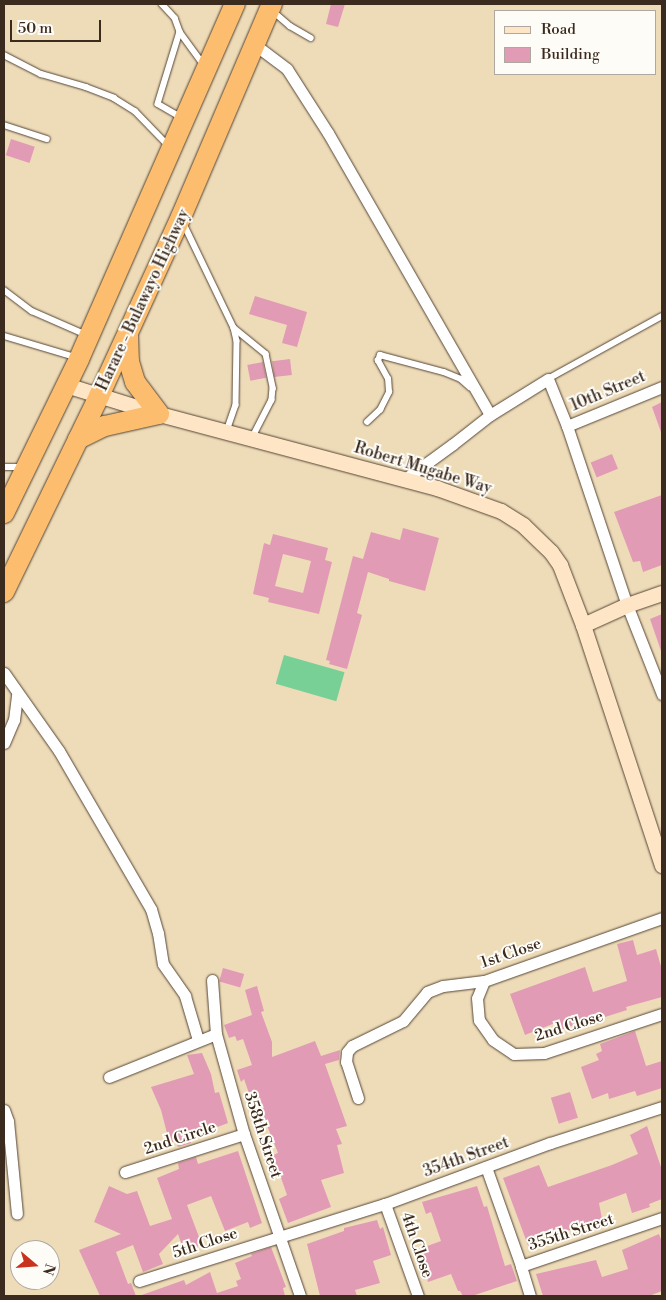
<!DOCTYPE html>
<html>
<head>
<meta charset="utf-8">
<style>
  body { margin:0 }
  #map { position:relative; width:666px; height:1300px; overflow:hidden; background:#eedcb9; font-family:"Libre Bodoni",serif }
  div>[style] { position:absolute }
  .green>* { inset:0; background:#78d096; transform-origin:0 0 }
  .building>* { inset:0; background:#e29bb5; transform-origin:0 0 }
  .roads { filter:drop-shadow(0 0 1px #564535) drop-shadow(0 0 1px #564535) }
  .lane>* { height:5.5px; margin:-2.75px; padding:0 2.75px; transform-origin:2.75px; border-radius:2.75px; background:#fff }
  .street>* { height:11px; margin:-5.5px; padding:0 5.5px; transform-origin:5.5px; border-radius:5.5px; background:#fff }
  .secondary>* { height:15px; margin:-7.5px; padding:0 7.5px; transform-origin:7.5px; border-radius:7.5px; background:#fee5c5 }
  .highway>* { height:20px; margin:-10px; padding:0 10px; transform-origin:10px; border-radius:10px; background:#fcbd6e }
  span { translate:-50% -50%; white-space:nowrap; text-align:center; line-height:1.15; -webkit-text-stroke:4px #fdfcf7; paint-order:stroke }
  .street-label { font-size:16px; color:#3b2a1e }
  .frame { position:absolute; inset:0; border:5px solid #3b2a1e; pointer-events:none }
  .legend { position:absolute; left:494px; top:10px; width:162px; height:65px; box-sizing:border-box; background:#fdfcf7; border:1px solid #afa8a0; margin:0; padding:6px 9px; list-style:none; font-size:15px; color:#3b2a1e }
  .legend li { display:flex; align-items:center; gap:10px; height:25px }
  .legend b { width:25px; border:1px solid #afa8a0 }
  .north { position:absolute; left:10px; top:1240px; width:50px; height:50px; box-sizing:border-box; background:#fdfcf7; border:1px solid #afa8a0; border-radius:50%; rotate:108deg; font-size:14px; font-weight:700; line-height:20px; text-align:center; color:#3b2a1e }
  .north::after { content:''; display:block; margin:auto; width:18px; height:22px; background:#c8321e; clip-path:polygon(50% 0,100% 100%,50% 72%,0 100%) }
  .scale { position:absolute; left:10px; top:20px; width:91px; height:22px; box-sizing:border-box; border:2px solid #3b2a1e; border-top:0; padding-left:6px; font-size:15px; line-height:18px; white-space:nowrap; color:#3b2a1e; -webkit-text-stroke:4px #fdfcf7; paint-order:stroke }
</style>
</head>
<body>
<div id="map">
  <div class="green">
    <i style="left:284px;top:655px;width:63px;height:30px;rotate:16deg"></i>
  </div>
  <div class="building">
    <i style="clip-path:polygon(331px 4px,345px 4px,338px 27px,326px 24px)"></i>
    <i style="left:11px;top:139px;width:25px;height:17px;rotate:18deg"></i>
    <i style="clip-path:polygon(255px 296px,307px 312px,297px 347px,282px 343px,287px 325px,249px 314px)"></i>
    <i style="left:290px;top:359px;width:16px;height:18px;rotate:83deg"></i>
    <i style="left:263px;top:362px;width:16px;height:16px;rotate:79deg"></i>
    <i style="clip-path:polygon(662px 402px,662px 431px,661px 432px,652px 407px)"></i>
    <i style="left:612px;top:454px;width:16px;height:23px;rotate:68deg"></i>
    <i style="clip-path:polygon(662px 495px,662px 565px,643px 572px,640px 561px,633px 562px,614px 512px)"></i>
    <i style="clip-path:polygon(403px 528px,439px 538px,425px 591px,389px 581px,389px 579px,368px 572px,357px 613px,362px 615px,347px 669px,329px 664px,330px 661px,326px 660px,353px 556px,363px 559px,371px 532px,400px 540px)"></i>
    <i style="clip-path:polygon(evenodd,273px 534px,328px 548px,325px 560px,332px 562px,319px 614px,268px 602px,269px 598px,253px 594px,264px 543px,270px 545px,273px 534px,283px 554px,311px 561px,303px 593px,275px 586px,283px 554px)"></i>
    <i style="clip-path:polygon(662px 614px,662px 651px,661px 651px,650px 619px)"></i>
    <i style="clip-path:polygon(633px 940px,637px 955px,656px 949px,662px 970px,662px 997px,626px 1007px,627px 1010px,605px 1017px,604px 1014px,573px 1023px,574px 1025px,558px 1031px,555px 1023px,525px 1035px,510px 994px,585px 967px,593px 992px,627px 981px,617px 944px)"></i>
    <i style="left:223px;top:968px;width:22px;height:14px;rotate:16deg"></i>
    <i style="clip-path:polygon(257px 986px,264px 1011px,261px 1012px,272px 1042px,272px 1057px,315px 1041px,321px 1056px,340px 1050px,339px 1060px,325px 1064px,347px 1126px,336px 1129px,342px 1144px,337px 1145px,344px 1173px,321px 1180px,331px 1207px,288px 1223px,279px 1199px,287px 1195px,273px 1155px,278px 1153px,256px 1098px,251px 1099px,244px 1079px,241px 1082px,237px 1070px,252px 1065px,243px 1039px,237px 1041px,235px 1036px,229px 1038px,224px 1025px,252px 1015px,245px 990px)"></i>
    <i style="clip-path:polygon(635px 1031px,646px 1066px,662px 1061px,662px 1088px,637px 1096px,635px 1091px,609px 1099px,608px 1093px,592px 1099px,581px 1067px,599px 1060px,596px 1054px,602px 1051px,600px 1044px)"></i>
    <i style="clip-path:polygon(202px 1053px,211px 1074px,215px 1093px,219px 1092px,228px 1123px,207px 1131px,190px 1139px,191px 1143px,178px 1147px,176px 1141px,172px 1142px,170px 1137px,168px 1137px,161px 1110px,151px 1087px,194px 1074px,187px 1055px)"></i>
    <i style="left:570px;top:1092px;width:27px;height:20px;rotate:73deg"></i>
    <i style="clip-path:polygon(647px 1126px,662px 1170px,662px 1199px,649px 1204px,650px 1207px,632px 1213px,626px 1193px,599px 1203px,602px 1219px,564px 1232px,566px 1238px,549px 1245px,547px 1242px,529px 1248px,503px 1178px,539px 1165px,548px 1187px,612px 1165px,638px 1154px,630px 1135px)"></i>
    <i style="clip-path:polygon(238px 1151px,262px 1223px,250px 1228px,248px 1222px,225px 1231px,211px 1196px,187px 1205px,202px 1245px,184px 1251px,178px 1234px,159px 1254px,163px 1264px,143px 1272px,133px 1245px,116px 1252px,128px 1284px,131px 1283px,136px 1296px,100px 1296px,79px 1250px,121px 1234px,94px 1222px,109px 1186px,127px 1194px,137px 1191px,150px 1226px,172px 1219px,157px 1178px,179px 1169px,178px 1163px,196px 1157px,198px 1164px)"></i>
    <i style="clip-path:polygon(477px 1186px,484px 1207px,487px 1206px,505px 1266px,511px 1264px,517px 1281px,472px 1296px,463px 1296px,460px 1291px,458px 1291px,451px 1274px,428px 1282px,419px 1249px,441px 1241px,431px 1212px,426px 1214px,422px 1202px)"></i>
    <i style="clip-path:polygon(377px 1220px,380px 1229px,383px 1227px,391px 1255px,373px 1261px,380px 1283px,355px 1290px,357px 1296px,320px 1296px,307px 1244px,344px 1231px,344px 1228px)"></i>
    <i style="clip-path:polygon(659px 1234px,662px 1242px,662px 1291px,649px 1296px,543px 1296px,536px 1274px,596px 1260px,602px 1277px,628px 1269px,622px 1250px)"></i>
    <i style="clip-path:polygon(271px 1247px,286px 1287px,283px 1288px,285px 1296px,139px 1296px,184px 1280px,186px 1285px,210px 1272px,217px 1293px,238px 1286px,236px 1281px,241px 1279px,235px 1263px,252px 1256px,251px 1254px)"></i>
  </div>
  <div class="roads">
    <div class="lane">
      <i style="left:162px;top:4px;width:19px;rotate:47deg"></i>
      <i style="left:175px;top:18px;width:15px;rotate:70deg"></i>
      <i style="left:180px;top:32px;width:41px;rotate:54deg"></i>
      <i style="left:274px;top:12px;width:21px;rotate:41deg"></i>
      <i style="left:290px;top:26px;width:24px;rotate:30deg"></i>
      <i style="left:180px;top:32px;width:75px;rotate:107deg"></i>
      <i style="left:158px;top:104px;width:28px;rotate:30deg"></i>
      <i style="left:4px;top:55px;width:42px;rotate:27.2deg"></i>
      <i style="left:41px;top:74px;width:47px;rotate:16.1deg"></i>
      <i style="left:86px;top:87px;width:30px;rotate:21deg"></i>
      <i style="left:114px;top:98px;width:25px;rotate:32deg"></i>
      <i style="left:135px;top:111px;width:47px;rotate:45.9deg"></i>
      <i style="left:4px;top:125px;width:45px;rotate:18deg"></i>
      <i style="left:184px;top:224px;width:115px;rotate:64.3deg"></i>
      <i style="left:234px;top:328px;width:13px;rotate:77deg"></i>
      <i style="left:237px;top:341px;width:64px;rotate:90.9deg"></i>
      <i style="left:236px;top:405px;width:28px;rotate:109deg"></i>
      <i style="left:4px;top:290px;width:35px;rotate:37deg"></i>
      <i style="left:32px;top:311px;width:60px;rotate:23.6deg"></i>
      <i style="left:234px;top:328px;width:41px;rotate:39.1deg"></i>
      <i style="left:266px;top:354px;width:35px;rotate:78deg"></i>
      <i style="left:273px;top:388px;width:12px;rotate:95deg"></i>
      <i style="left:272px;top:400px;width:42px;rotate:117.2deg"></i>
      <i style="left:4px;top:336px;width:74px;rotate:16.5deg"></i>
      <i style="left:548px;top:379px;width:130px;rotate:-28.9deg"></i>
      <i style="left:367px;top:422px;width:18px;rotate:-43deg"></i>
      <i style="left:380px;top:410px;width:20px;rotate:-63deg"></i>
      <i style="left:389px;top:392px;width:13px;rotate:-94deg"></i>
      <i style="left:388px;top:379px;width:21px;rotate:-119deg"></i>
      <i style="left:378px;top:361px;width:6px;rotate:-72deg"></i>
      <i style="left:380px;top:355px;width:66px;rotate:14.9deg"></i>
      <i style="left:444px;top:372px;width:18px;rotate:22deg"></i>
      <i style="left:461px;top:379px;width:12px;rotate:42deg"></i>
      <i style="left:4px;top:467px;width:18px"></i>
    </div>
    <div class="street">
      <i style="left:254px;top:44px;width:41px;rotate:37.1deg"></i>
      <i style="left:287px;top:69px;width:76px;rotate:57.4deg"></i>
      <i style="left:328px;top:133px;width:325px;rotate:60.1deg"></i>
      <i style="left:567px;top:426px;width:103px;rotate:-22.3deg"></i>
      <i style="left:405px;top:479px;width:59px;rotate:-36.1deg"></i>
      <i style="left:453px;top:444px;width:47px;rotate:-38.1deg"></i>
      <i style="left:490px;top:415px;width:68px;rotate:-31.8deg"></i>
      <i style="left:548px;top:379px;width:51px;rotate:68deg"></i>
      <i style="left:567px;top:426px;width:189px;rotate:71.5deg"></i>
      <i style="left:627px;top:605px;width:96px;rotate:68.5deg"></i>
      <i style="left:4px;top:673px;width:95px;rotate:54.8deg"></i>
      <i style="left:59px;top:751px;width:183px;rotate:59.8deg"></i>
      <i style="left:151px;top:909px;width:25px;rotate:74deg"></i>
      <i style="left:158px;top:933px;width:31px;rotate:81deg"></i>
      <i style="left:163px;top:964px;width:39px;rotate:55deg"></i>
      <i style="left:185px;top:996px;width:46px;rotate:73.5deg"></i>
      <i style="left:4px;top:743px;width:25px;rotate:-67deg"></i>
      <i style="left:14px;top:720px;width:25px;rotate:-83deg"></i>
      <i style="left:212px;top:980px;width:54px;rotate:85.8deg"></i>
      <i style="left:216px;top:1034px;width:104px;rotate:74.4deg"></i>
      <i style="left:244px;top:1134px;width:171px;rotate:70.9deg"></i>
      <i style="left:484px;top:981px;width:18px;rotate:112deg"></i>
      <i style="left:477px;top:998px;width:22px;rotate:85deg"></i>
      <i style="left:479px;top:1020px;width:24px;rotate:55deg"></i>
      <i style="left:493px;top:1040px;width:25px;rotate:34deg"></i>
      <i style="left:514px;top:1054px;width:30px;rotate:-2deg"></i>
      <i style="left:544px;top:1053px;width:124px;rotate:-18.3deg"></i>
      <i style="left:109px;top:1077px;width:115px;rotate:-21.9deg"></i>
      <i style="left:358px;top:1098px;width:38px;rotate:-108deg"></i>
      <i style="left:346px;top:1062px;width:10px;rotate:-84deg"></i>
      <i style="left:347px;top:1052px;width:8px;rotate:-50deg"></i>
      <i style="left:352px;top:1046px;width:57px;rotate:-26.1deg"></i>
      <i style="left:403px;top:1021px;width:38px;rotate:-50deg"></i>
      <i style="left:427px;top:992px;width:17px;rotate:-21deg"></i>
      <i style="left:443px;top:986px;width:41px;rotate:-7deg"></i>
      <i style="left:484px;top:981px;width:189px;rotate:-19.5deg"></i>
      <i style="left:4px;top:1110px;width:12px;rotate:70deg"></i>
      <i style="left:8px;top:1121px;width:93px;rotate:84.5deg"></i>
      <i style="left:486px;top:1167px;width:105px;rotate:70.5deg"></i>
      <i style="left:125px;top:1172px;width:125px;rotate:-17.7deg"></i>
      <i style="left:385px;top:1204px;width:98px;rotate:70.3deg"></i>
      <i style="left:139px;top:1281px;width:258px;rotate:-17.4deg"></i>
      <i style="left:385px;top:1204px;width:176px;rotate:-20.3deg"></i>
      <i style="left:550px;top:1143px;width:118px;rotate:-17.8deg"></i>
      <i style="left:530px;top:1296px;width:31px;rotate:-107deg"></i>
      <i style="left:521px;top:1266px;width:149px;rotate:-18.8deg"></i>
    </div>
    <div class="secondary">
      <i style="left:66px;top:385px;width:97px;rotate:17.3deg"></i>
      <i style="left:159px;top:414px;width:288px;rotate:14.9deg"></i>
      <i style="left:437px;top:488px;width:68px;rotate:19.8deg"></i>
      <i style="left:501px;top:511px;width:26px;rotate:32deg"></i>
      <i style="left:523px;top:525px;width:39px;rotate:44deg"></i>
      <i style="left:551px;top:552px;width:16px;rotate:55deg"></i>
      <i style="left:560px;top:565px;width:64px;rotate:69deg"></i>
      <i style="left:583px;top:625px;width:253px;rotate:71.8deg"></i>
      <i style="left:583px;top:625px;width:48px;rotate:-24.4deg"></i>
      <i style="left:627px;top:605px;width:37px;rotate:-19deg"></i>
    </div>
    <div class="highway">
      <i style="left:128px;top:335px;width:27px;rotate:88deg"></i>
      <i style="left:129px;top:362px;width:21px;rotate:73deg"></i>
      <i style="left:135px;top:382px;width:40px;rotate:53deg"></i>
      <i style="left:78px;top:439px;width:30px;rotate:-26deg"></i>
      <i style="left:105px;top:426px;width:55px;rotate:-12.5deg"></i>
      <i style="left:4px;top:513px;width:171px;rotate:-64deg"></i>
      <i style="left:79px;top:359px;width:388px;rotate:-66.3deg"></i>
      <i style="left:4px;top:592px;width:218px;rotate:-64.1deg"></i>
      <i style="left:99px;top:396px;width:197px;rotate:-65.4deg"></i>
      <i style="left:181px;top:217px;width:232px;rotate:-66.9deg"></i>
    </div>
  </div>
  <div class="street-label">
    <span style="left:143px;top:300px;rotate:-65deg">Harare - Bulawayo Highway</span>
    <span style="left:608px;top:391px;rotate:-23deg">10th Street</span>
    <span style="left:423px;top:468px;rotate:17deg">Robert Mugabe Way</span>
    <span style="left:511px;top:953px;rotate:-19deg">1st Close</span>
    <span style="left:569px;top:1026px;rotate:-17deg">2nd Close</span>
    <span style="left:263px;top:1135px;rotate:72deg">358th Street</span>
    <span style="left:180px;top:1138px;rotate:-18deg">2nd Circle</span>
    <span style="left:466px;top:1157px;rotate:-20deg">354th Street</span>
    <span style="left:571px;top:1232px;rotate:-18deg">355th Street</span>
    <span style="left:205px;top:1243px;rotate:-18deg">5th Close</span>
    <span style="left:417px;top:1245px;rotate:71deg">4th Close</span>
  </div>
  <div class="frame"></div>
  <ul class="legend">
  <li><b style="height:6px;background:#fee5c5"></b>Road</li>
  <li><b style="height:14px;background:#e29bb5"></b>Building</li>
  </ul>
  <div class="north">N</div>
  <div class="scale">50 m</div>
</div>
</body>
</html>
